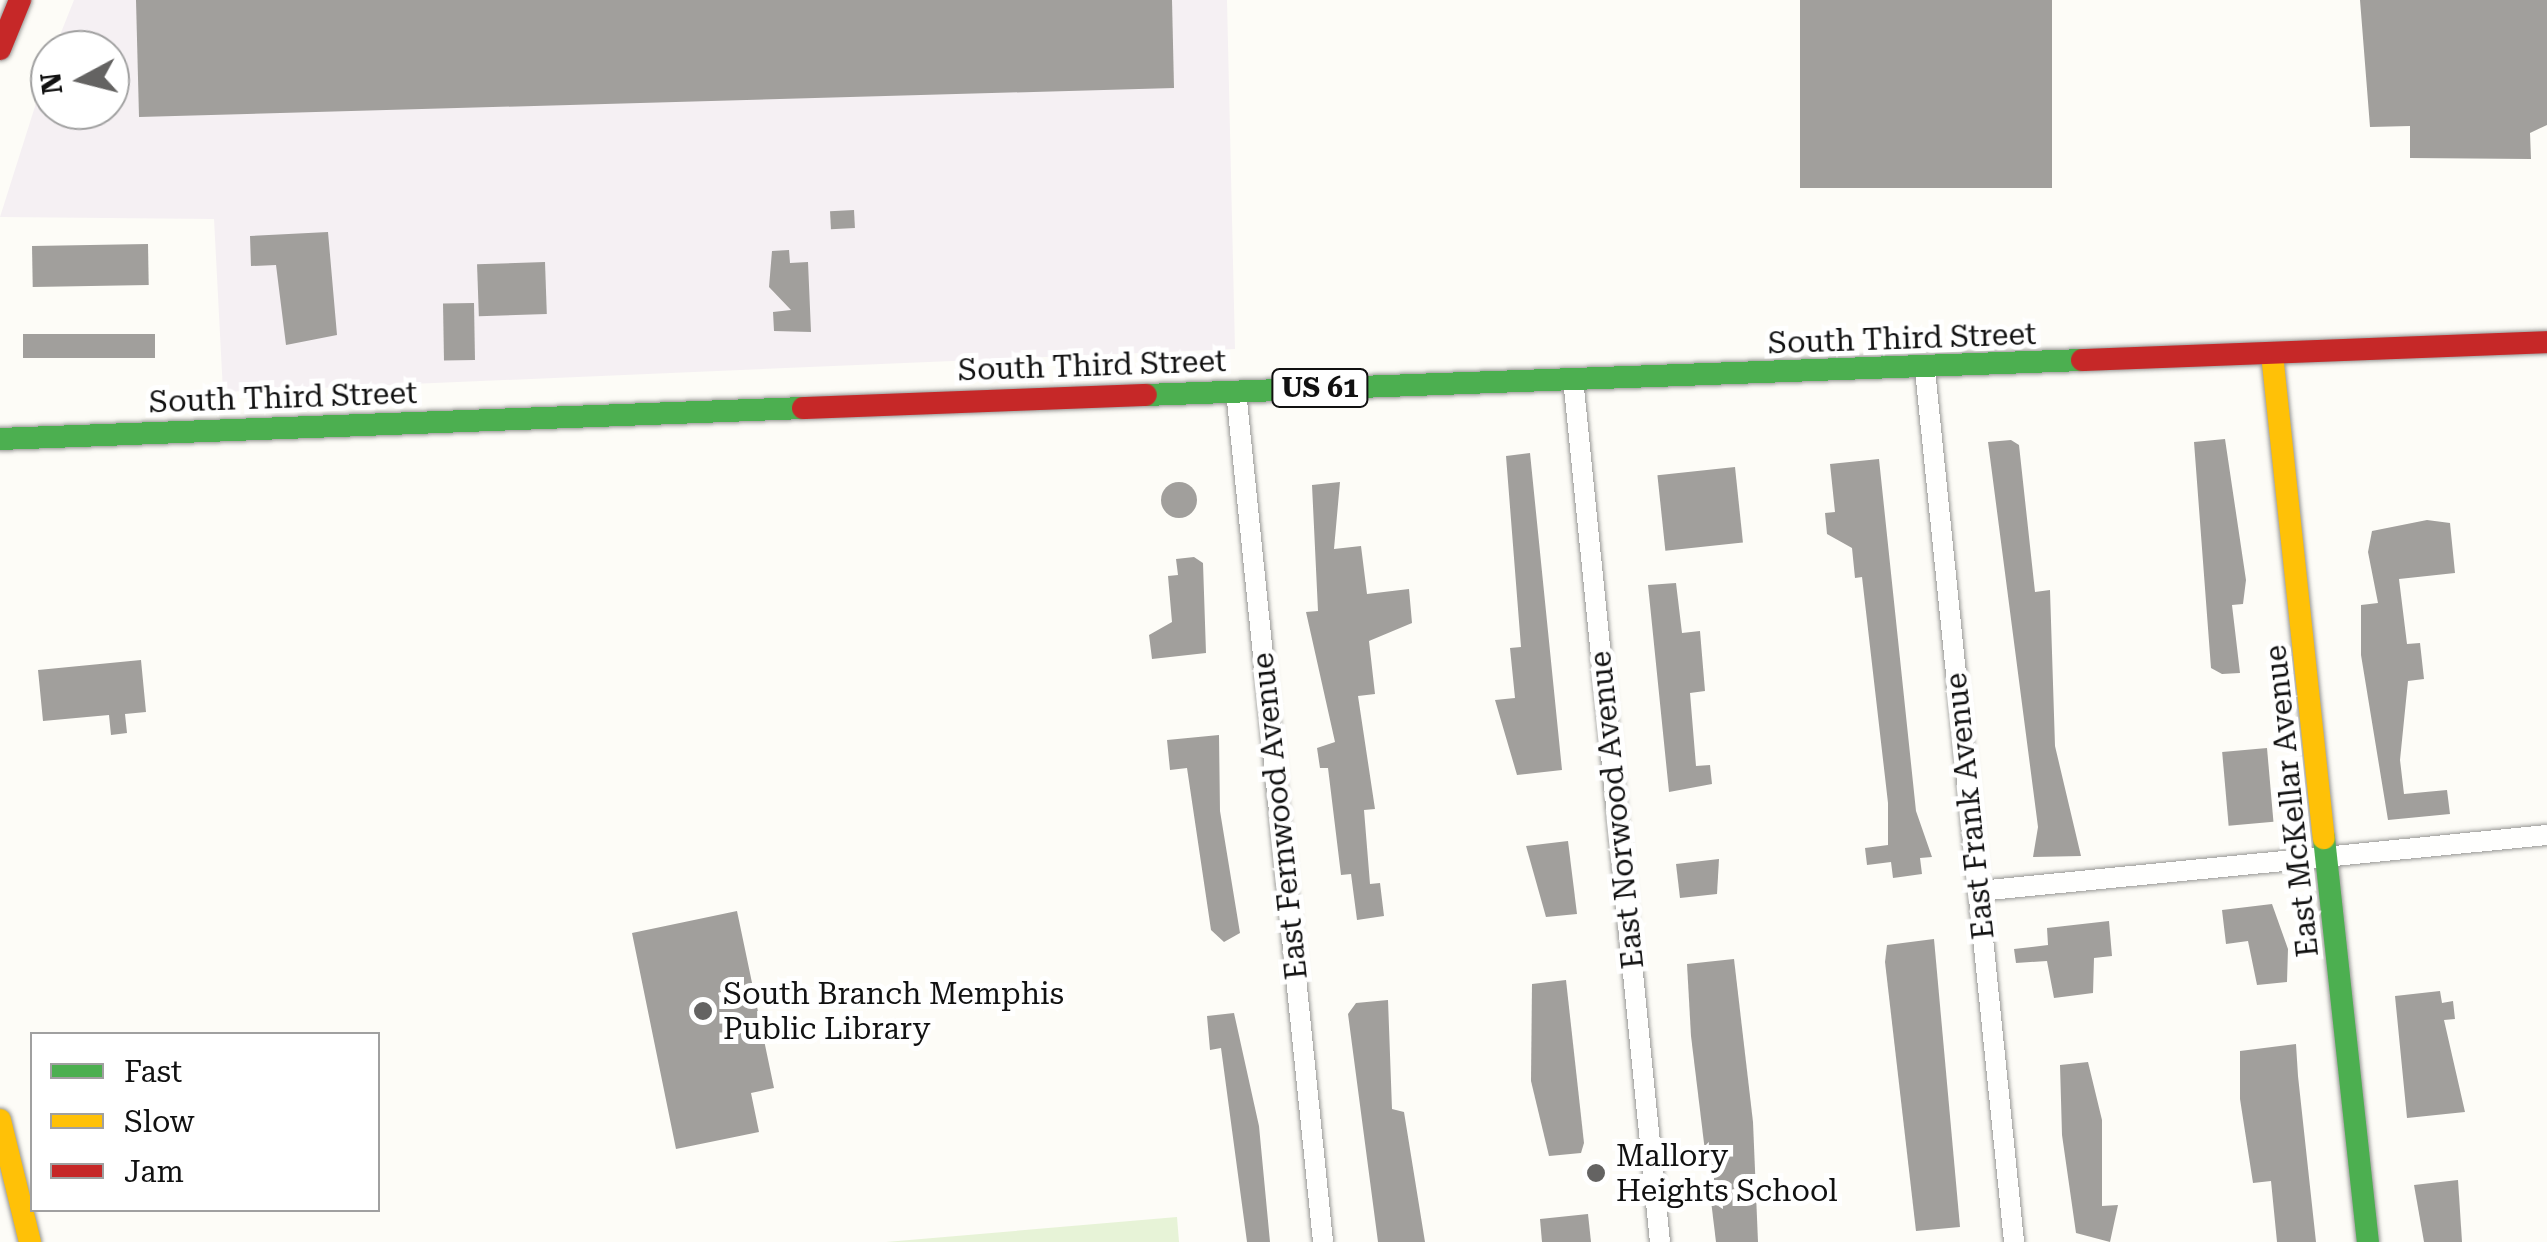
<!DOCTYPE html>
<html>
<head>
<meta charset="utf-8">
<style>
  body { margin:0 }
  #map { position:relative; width:2547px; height:1242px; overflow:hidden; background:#fdfcf7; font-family:"Roboto Serif",serif }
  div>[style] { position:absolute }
  .industrial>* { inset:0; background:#f5f0f3 }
  .green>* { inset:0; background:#e7f3d7 }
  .building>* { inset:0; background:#a19f9c; transform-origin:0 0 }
  .round { border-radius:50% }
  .roads { filter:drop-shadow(0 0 2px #979795) drop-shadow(0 0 2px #979795) }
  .street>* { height:20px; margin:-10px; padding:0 10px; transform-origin:10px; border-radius:10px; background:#fffffe }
  .fast>* { height:22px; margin:-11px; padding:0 11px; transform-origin:11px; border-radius:11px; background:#4caf50 }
  .slow>* { height:22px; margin:-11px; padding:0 11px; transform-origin:11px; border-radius:11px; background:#ffc107 }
  .jam>* { height:22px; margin:-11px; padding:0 11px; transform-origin:11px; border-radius:11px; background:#c62828 }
  .dots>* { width:28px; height:28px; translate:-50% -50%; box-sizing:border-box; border:5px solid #fff; border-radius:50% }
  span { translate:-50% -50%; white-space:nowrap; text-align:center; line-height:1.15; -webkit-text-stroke:10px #fff; paint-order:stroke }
  .shield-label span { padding:2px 8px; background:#fff; border:2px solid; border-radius:8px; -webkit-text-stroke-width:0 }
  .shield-label { font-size:28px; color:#111; font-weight:700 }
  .street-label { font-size:30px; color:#111 }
  .poi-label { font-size:30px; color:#111 }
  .left { translate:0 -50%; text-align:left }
  .legend { position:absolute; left:30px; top:1032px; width:350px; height:180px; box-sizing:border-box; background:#fff; border:2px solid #a0a0a0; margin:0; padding:12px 18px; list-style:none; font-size:30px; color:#111 }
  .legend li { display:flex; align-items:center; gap:20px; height:50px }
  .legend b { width:50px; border:2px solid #a0a0a0 }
  .north { position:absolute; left:30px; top:30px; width:100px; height:100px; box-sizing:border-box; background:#fff; border:2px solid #a0a0a0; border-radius:50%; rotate:263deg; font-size:28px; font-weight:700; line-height:40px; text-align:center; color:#111 }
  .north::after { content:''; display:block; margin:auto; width:35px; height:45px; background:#646362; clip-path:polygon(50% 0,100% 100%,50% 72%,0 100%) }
</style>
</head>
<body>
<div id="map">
  <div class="industrial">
    <i style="clip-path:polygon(74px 0,1227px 0,1235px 349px,223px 392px,214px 219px,0 217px,50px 59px,50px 110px,110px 110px,110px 50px,54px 50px)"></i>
  </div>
  <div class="green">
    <i style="clip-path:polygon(1177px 1217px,1179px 1242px,886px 1242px)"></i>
  </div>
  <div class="building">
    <i style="clip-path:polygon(136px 0,1172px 0,1174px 88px,139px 117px)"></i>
    <i style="left:1800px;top:0;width:252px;height:188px"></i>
    <i style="clip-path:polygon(2360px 0,2547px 0,2547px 125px,2530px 133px,2531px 159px,2410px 158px,2410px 126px,2370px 127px)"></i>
    <i style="left:854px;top:210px;width:18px;height:24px;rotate:87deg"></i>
    <i style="clip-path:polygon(328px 232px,337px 335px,286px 345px,276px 265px,251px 266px,250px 236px)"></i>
    <i style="left:148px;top:244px;width:41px;height:116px;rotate:89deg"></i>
    <i style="clip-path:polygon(789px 250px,790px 263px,808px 262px,811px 332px,774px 331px,773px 312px,791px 310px,769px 287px,772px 251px)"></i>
    <i style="left:545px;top:262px;width:52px;height:68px;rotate:88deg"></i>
    <i style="left:474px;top:303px;width:57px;height:31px;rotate:89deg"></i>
    <i style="left:23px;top:334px;width:132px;height:24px"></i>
    <i style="clip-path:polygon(2225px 439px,2246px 580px,2243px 604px,2232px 605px,2240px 673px,2222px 674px,2211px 668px,2194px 442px)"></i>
    <i style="clip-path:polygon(2011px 440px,2019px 445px,2035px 592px,2050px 590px,2055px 746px,2081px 856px,2033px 857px,2038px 827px,1988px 442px)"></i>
    <i style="clip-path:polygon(1530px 453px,1562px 770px,1517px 775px,1495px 700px,1515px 698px,1510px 648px,1521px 647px,1506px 456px)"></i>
    <i style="clip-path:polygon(1879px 459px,1916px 811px,1932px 857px,1920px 858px,1922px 874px,1893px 878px,1891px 862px,1867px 865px,1865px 848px,1888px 845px,1888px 803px,1862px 577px,1855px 578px,1852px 548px,1827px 534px,1825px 513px,1835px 512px,1830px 464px)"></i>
    <i style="left:1735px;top:467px;width:76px;height:78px;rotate:84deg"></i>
    <i style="clip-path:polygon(1340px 482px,1334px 549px,1361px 546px,1367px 594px,1409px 589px,1412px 623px,1369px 641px,1375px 694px,1358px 696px,1375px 809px,1364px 810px,1370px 884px,1380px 883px,1384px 916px,1357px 920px,1351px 874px,1341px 875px,1328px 768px,1320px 768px,1317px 748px,1335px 742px,1306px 612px,1318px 611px,1312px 485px)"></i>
    <i class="round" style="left:1161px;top:482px;width:36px;height:36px"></i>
    <i style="clip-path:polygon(2427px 520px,2450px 523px,2455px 573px,2399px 579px,2407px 644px,2420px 643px,2424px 679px,2408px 681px,2400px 760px,2404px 794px,2447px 790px,2450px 814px,2388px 820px,2361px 655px,2361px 605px,2378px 603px,2368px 552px,2372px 531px)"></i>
    <i style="clip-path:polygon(1194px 557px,1203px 563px,1206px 653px,1152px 659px,1149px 635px,1172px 622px,1168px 576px,1178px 575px,1176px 559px)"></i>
    <i style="clip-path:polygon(1676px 583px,1682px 633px,1700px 631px,1705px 691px,1690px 693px,1696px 766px,1710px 765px,1712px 784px,1669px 792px,1648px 585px)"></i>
    <i style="clip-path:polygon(141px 660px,146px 712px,125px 714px,127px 733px,111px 735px,109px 715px,43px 721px,38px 670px)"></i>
    <i style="clip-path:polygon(1219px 735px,1220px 811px,1240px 933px,1224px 942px,1211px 930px,1187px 768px,1170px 770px,1167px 740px)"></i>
    <i style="left:2267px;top:748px;width:74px;height:45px;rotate:85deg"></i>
    <i style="clip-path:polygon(1568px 841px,1577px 914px,1546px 917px,1526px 846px)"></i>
    <i style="clip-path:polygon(1719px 859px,1717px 894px,1680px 898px,1676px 864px)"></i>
    <i style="clip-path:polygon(2272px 904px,2288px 949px,2287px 982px,2257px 985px,2248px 941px,2226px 944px,2222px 910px)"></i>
    <i style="clip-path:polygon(737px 911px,774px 1088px,751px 1093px,759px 1132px,676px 1149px,632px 933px)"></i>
    <i style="clip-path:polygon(2109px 921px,2112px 956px,2094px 958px,2093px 993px,2054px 998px,2047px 961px,2016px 963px,2014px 949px,2048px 945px,2047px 928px)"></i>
    <i style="clip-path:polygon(1934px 939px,1960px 1227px,1916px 1231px,1885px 962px,1887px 945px)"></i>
    <i style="clip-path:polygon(1734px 959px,1753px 1122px,1758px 1242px,1716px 1242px,1691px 1036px,1687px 964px)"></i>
    <i style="clip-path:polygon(1566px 980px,1584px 1143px,1581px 1153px,1549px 1156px,1531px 1081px,1532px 984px)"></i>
    <i style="clip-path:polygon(2440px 991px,2442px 1003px,2453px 1001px,2455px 1019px,2444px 1020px,2465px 1112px,2407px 1118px,2395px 996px)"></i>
    <i style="clip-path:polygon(1388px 1000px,1392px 1109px,1404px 1112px,1425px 1242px,1378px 1242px,1348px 1014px,1356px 1003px)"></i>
    <i style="clip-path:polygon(1234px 1013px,1259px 1126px,1270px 1242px,1247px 1242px,1221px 1048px,1210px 1050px,1207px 1016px)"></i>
    <i style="clip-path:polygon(2296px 1044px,2298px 1076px,2316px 1242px,2277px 1242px,2271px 1181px,2253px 1183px,2240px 1099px,2240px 1051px)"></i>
    <i style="clip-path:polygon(2088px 1062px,2102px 1120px,2102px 1206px,2118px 1205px,2110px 1242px,2076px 1233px,2062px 1135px,2060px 1065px)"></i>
    <i style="clip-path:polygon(2458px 1180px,2462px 1242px,2424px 1242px,2414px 1185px)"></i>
    <i style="clip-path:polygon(1588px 1214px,1591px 1242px,1542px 1242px,1540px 1219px)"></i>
  </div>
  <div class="roads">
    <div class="street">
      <i style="left:1925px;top:370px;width:877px;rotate:84.17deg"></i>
      <i style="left:1573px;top:378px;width:868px;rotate:84.25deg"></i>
      <i style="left:1236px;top:391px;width:855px;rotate:84.16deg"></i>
      <i style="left:1979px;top:891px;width:571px;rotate:-5.63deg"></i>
    </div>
    <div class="fast">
      <i style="left:1146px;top:395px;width:937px;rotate:-2.14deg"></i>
      <i style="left:0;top:439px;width:804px;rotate:-2.21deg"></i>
      <i style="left:2324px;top:838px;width:406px;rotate:83.8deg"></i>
    </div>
    <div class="slow">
      <i style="left:2272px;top:354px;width:487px;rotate:83.9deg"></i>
      <i style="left:0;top:1120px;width:126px;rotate:76.2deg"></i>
    </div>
    <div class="jam">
      <i style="left:0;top:49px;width:53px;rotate:-67.8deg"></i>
      <i style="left:2082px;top:360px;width:465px;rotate:-2.2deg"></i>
      <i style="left:803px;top:408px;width:343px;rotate:-2.2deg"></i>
    </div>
  </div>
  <div class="dots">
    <i style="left:703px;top:1011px;background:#646362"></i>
    <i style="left:1596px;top:1173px;background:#646362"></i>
  </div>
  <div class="shield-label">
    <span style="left:1320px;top:388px">US 61</span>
  </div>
  <div class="street-label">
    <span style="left:1902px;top:339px;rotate:-2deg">South Third Street</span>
    <span style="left:1092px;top:366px;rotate:-2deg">South Third Street</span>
    <span style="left:283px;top:398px;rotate:-2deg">South Third Street</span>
    <span style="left:2292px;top:801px;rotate:-96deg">East McKellar Avenue</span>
    <span style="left:1970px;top:806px;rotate:-96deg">East Frank Avenue</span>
    <span style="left:1617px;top:810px;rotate:-96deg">East Norwood Avenue</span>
    <span style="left:1280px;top:816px;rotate:-96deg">East Fernwood Avenue</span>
  </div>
  <div class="poi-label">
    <span class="left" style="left:723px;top:1011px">South Branch Memphis<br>Public Library</span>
    <span class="left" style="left:1616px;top:1173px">Mallory<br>Heights School</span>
  </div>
  <ul class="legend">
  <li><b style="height:12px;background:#4caf50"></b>Fast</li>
  <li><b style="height:12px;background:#ffc107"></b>Slow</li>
  <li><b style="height:12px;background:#c62828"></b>Jam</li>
  </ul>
  <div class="north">N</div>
</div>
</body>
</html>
